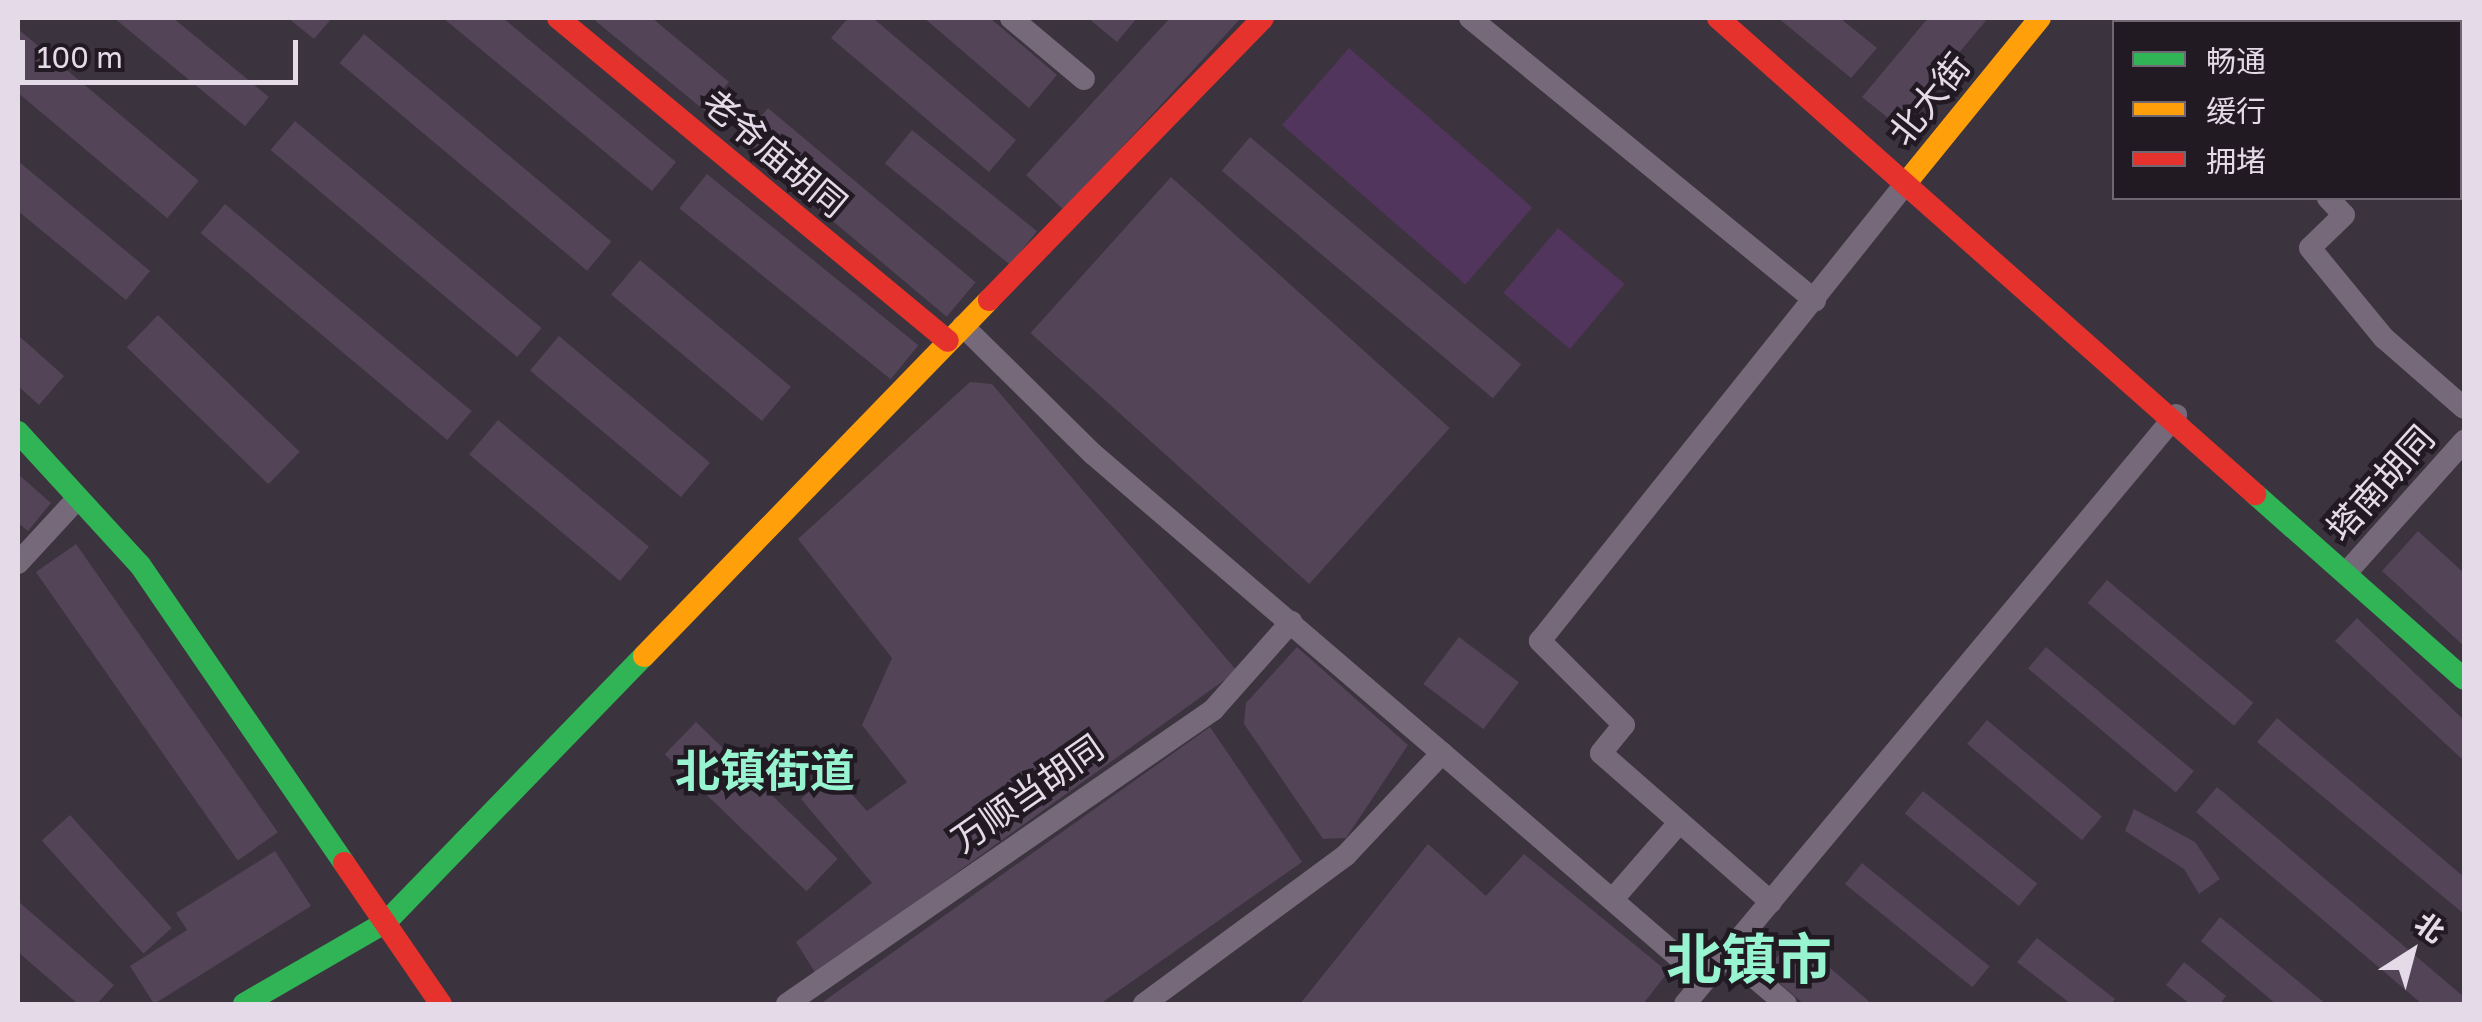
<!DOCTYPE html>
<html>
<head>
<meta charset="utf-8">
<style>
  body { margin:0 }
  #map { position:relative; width:2482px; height:1022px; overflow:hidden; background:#3b333e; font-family:"Golos Text","Noto Sans SC",sans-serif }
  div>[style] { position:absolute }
  .green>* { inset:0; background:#52355c; transform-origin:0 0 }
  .building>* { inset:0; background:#534458; transform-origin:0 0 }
  .street>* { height:22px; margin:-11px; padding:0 11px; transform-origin:11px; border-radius:11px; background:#766a7a }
  .fast>* { height:22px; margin:-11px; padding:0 11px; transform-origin:11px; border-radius:11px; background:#30b455 }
  .slow>* { height:22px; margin:-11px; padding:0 11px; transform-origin:11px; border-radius:11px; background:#ff9f0a }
  .jam>* { height:22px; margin:-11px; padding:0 11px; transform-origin:11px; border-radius:11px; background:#e5322d }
  span { translate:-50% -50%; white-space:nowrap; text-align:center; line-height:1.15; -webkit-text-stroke:9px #211a23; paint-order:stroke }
  .street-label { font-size:35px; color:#e4dae8 }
  .district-label { font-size:45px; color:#98f3d0; font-weight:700 }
  .town-label { font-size:55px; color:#98f3d0; font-weight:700 }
  .frame { position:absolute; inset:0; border:20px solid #e4dae8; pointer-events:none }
  .legend { position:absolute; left:2112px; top:20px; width:350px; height:180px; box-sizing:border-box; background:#211a23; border:2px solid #6f6772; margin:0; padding:12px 18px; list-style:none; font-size:30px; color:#e4dae8 }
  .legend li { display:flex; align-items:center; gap:20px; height:50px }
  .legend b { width:50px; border:2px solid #6f6772 }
  .north { position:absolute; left:2362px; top:902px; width:100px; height:100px; -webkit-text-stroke:8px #211a23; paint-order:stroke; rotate:36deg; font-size:28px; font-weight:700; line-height:40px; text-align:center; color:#e4dae8 }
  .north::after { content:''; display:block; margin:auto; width:35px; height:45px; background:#e4dae8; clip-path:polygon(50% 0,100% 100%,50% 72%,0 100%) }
  .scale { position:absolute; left:20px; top:40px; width:278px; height:45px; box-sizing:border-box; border:5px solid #e4dae8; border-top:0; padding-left:12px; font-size:30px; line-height:35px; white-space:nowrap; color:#e4dae8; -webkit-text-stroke:8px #211a23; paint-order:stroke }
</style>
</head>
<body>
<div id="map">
  <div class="green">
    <i style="left:1349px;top:48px;width:243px;height:102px;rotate:41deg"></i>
    <i style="left:1558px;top:228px;width:87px;height:85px;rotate:40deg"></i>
  </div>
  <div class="building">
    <i style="clip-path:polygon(114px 18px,173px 18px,269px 97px,245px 126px)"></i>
    <i style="clip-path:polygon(288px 18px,332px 18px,314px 39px)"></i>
    <i style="clip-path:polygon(443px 18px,503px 18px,676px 162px,652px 191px)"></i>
    <i style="clip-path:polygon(592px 18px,652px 18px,729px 82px,705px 111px)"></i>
    <i style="clip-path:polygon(848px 18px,873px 18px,1016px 140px,989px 172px,831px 38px)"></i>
    <i style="clip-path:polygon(924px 18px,990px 18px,1057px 75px,1029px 108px)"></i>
    <i style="clip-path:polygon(1088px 18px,1137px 18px,1117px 42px)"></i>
    <i style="clip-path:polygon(1170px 18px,1241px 18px,1064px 210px,1026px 175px)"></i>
    <i style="clip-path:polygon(1778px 18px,1840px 18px,1877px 48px,1851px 78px)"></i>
    <i style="clip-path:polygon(1928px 18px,1988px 18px,1898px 126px,1862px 97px)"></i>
    <i style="left:18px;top:29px;width:236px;height:49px;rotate:40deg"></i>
    <i style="left:364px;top:34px;width:323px;height:38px;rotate:40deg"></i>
    <i style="left:768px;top:108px;width:271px;height:45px;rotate:40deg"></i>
    <i style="left:295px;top:121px;width:322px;height:38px;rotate:40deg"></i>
    <i style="left:912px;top:130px;width:161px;height:43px;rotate:39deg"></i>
    <i style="left:1250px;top:137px;width:354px;height:44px;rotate:40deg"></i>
    <i style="clip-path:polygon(18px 161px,150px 271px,126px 300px,18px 211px)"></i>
    <i style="left:707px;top:174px;width:272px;height:44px;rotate:39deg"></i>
    <i style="left:1171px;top:177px;width:375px;height:210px;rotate:42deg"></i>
    <i style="left:225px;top:204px;width:322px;height:38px;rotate:40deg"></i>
    <i style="left:640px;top:260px;width:197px;height:45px;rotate:40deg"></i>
    <i style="left:158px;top:315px;width:197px;height:45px;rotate:44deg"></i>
    <i style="clip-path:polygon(18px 335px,64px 376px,39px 405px,18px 386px)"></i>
    <i style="left:559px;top:336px;width:197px;height:45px;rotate:40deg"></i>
    <i style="clip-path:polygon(970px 382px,992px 384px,1237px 671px,816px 974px,796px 942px,872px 883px,801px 799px,831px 771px,867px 811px,907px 782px,862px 725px,892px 658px,798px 539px)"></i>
    <i style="left:498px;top:420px;width:197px;height:45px;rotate:40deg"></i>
    <i style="clip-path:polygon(18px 474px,51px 503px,28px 531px,18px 523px)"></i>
    <i style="clip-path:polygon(2418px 531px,2464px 573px,2464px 646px,2382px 571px)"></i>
    <i style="left:76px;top:544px;width:352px;height:49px;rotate:55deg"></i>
    <i style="left:2107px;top:580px;width:191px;height:30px;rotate:40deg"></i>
    <i style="clip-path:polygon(2357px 618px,2464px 720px,2464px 761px,2335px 641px)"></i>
    <i style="left:1459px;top:637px;width:75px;height:59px;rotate:37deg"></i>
    <i style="clip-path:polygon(1297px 647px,1408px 745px,1346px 838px,1323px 839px,1244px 724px,1246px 703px)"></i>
    <i style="left:2046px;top:647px;width:193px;height:28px;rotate:40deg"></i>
    <i style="clip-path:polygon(2277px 718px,2464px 877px,2464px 914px,2257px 742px)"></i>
    <i style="left:1987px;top:720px;width:150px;height:31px;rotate:40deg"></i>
    <i style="left:696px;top:722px;width:197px;height:45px;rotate:44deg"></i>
    <i style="clip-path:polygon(1210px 727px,1302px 862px,1100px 1004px,820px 1004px)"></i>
    <i style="clip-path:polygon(2217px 787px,2464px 997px,2464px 1004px,2422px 1004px,2196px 812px)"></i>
    <i style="left:1923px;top:791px;width:147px;height:29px;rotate:39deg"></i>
    <i style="clip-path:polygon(2134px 809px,2195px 842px,2220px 879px,2199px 894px,2184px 869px,2125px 831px)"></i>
    <i style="left:70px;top:815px;width:152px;height:38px;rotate:48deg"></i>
    <i style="clip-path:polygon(1428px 844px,1486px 896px,1524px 854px,1668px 972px,1643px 1004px,1300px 1004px)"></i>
    <i style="clip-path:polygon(275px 851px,311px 906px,154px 1004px,130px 966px,187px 930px,176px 913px)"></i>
    <i style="left:1862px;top:863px;width:164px;height:27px;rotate:39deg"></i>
    <i style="clip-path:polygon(18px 901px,114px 985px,97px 1004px,78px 1004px,18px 952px)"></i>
    <i style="clip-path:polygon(2220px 917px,2326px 1004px,2276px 1004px,2201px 941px)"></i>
    <i style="clip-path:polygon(1794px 937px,1872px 1004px,1804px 1004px,1765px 971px)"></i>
    <i style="clip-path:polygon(2037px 938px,2115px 999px,2111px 1004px,2071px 1004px,2017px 962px)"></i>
    <i style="clip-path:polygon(2184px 962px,2226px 996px,2220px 1004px,2190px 1004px,2166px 985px)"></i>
  </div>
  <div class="street">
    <i style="left:1011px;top:18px;width:95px;rotate:39.9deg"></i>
    <i style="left:1470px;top:18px;width:446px;rotate:39.3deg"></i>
    <i style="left:2159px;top:18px;width:6px;rotate:45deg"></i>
    <i style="left:2328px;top:198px;width:23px;rotate:47deg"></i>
    <i style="left:2344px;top:215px;width:47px;rotate:135.9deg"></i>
    <i style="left:2310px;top:248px;width:117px;rotate:50.6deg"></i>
    <i style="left:2384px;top:338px;width:106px;rotate:41.2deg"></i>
    <i style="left:963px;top:326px;width:182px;rotate:44.6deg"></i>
    <i style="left:1093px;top:454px;width:460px;rotate:40.6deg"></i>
    <i style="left:18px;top:563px;width:88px;rotate:-47.3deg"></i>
    <i style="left:2347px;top:572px;width:176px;rotate:-48.2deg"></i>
    <i style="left:1613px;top:899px;width:98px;rotate:-49.1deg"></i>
    <i style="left:1771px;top:902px;width:226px;rotate:-138.8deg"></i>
    <i style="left:1601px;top:753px;width:36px;rotate:-51deg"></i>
    <i style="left:1624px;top:725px;width:119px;rotate:-135deg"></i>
    <i style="left:1540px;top:641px;width:593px;rotate:-51.37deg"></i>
    <i style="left:1727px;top:954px;width:77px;rotate:40.3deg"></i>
    <i style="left:787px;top:1004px;width:518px;rotate:-34.61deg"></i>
    <i style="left:1213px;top:710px;width:118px;rotate:-48.4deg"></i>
    <i style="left:1144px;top:1004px;width:251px;rotate:-36.4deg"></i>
    <i style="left:1346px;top:855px;width:140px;rotate:-46.7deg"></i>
    <i style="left:1442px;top:753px;width:347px;rotate:40.8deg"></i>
    <i style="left:1685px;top:1004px;width:767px;rotate:-50.18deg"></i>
  </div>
  <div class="fast">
    <i style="left:18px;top:432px;width:180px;rotate:47.5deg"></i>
    <i style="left:140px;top:565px;width:361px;rotate:55.6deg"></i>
    <i style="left:2255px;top:494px;width:279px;rotate:41.5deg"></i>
    <i style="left:244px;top:1004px;width:164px;rotate:-30deg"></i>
    <i style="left:386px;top:922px;width:371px;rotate:-45.9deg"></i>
  </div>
  <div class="slow">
    <i style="left:1910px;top:178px;width:206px;rotate:-50.9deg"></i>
    <i style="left:644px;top:656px;width:496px;rotate:-45.9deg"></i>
  </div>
  <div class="jam">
    <i style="left:558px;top:18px;width:506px;rotate:39.63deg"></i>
    <i style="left:1718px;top:18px;width:718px;rotate:41.55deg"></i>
    <i style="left:989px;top:300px;width:393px;rotate:-45.8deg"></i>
    <i style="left:344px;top:863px;width:171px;rotate:55.5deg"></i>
  </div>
  <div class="street-label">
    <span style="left:1929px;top:99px;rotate:-51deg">北大街</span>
    <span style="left:775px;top:153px;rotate:40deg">老爷庙胡同</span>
    <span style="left:2380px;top:483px;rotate:-48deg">塔南胡同</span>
    <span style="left:1027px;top:793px;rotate:-35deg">万顺当胡同</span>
  </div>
  <div class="district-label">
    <span style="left:765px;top:771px">北镇街道</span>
  </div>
  <div class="town-label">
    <span style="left:1749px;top:959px">北镇市</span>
  </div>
  <div class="frame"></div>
  <ul class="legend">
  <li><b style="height:12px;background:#30b455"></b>畅通</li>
  <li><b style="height:12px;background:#ff9f0a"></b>缓行</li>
  <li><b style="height:12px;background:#e5322d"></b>拥堵</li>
  </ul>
  <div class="north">北</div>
  <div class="scale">100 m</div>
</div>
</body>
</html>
